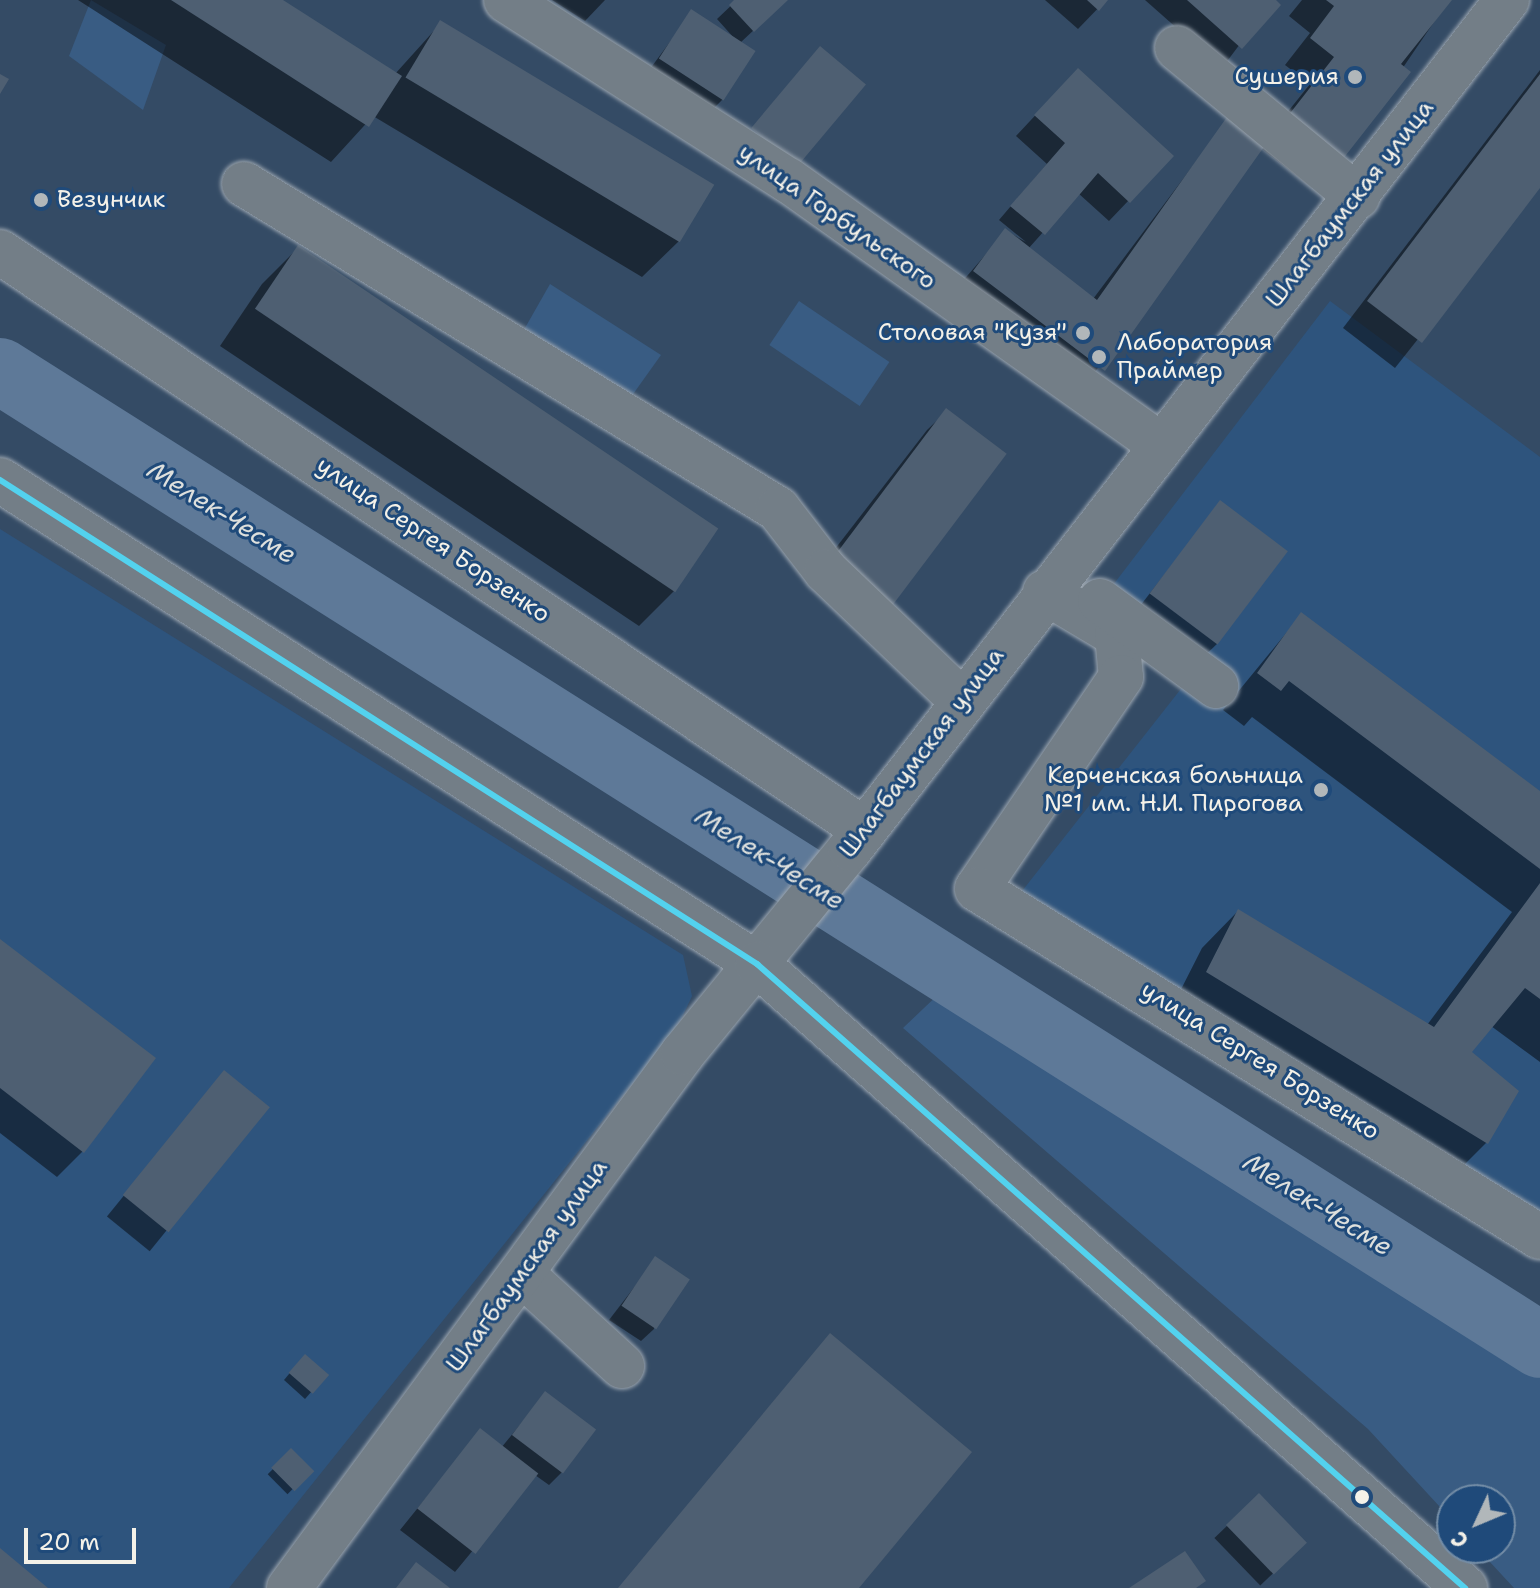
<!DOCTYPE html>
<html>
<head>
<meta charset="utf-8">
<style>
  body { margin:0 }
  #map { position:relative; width:1540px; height:1588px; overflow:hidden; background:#344b65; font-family:"Shantell Sans",sans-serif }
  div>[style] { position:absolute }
  .built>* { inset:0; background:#2e547d }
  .green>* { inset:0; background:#395c83; transform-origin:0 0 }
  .shadow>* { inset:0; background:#0007; transform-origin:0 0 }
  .river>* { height:66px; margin:-33px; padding:0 33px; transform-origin:33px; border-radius:33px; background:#5e7998 }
  .building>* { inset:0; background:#4e5f72; transform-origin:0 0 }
  .roads { filter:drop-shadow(0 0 2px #9ba5af) drop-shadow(0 0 2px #9ba5af) }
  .minor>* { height:44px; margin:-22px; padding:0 22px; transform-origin:22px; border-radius:22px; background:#737e87 }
  .major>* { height:44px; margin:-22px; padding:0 22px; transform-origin:22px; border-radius:22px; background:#737e87 }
  .bus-1>* { height:6px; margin:-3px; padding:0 3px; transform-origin:3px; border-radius:3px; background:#53d2ee }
  .dots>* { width:22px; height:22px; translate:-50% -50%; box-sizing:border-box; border:4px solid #1f4a7a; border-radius:50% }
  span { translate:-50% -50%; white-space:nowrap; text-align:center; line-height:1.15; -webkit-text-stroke:6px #1f4a7a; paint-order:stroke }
  .poi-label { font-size:24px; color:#f4f1e8 }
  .right { translate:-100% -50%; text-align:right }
  .left { translate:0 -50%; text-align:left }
  .street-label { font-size:24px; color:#f4f1e8 }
  .water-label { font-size:26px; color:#dee0dd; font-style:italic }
  .north { position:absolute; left:1436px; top:1484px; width:80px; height:80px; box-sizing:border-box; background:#1f4a7a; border:2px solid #748da6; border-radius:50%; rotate:226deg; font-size:22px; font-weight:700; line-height:32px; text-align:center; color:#f4f1e8 }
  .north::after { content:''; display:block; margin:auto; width:28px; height:36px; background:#b1b7ba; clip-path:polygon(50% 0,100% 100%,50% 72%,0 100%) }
  .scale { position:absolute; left:24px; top:1528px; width:112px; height:36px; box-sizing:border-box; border:4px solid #f4f1e8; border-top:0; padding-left:10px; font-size:24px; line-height:28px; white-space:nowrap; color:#f4f1e8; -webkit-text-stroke:6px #1f4a7a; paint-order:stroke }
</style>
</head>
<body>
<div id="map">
  <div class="built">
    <i style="clip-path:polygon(1330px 301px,1540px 457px,1540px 1239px,997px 923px,1206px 657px,1110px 589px)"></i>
    <i style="clip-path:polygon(0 529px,683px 955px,692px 996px,677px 1028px,229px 1588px,0 1588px)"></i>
  </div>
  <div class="green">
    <i style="clip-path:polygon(91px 0,166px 45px,143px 110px,69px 56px)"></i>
    <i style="clip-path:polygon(550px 284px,661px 355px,621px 411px,521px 335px)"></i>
    <i style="left:799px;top:301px;width:109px;height:53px;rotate:34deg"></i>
    <i style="clip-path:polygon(944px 989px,1540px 1372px,1540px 1588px,1514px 1588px,1477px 1548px,1500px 1548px,1500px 1500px,1452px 1500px,1452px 1520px,1368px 1429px,903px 1028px)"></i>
  </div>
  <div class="shadow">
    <i style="clip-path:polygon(78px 0,279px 0,395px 74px,441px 23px,679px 241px,642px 277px,373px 116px,331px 162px)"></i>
    <i style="clip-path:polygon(552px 0,605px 0,585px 21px)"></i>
    <i style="clip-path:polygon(737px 0,786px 0,740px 43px,722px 100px,709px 113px,647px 73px,692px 12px,734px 38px,717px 19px)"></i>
    <i style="clip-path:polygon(1045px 0,1106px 0,1078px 29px)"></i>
    <i style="clip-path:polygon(1145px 0,1273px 0,1222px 68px)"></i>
    <i style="clip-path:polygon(1302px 0,1449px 0,1338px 163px,1312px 188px,1261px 148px,1077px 396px,948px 298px,1006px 231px,1026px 242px,999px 220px,1047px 164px,1016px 136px,1059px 90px,1171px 156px,1109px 221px,1078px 193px,1028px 249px,1093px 299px,1228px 119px,1262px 144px,1310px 84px,1285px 65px,1310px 33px,1289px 16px)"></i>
    <i style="clip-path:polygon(1540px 70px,1540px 185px,1395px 368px,1343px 328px)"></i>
    <i style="clip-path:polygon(298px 248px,675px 590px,639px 626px,220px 346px,262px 284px)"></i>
    <i style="clip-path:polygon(947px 411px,1003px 454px,811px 580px,927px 430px)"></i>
    <i style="clip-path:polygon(1220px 503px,1218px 643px,1198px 662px,1133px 615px)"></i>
    <i style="clip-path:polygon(1301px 615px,1540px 793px,1540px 1062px,1491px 1026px,1469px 1052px,1517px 1092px,1486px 1143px,1450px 1179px,1171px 1009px,1202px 948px,1238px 911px,1427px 1025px,1512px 912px,1252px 717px,1244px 726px,1223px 710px)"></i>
    <i style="clip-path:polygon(0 941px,83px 1151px,57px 1177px,0 1133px)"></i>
    <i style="left:224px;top:1072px;width:55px;height:186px;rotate:39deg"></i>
    <i style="clip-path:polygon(656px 1259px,654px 1329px,641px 1341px,609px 1320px)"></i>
    <i style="clip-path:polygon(299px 1362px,326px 1375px,305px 1399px,284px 1380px)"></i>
    <i style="clip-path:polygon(545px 1394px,562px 1472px,549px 1485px,535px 1475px,455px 1572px,400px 1530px,480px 1431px,501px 1448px)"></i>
    <i style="left:291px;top:1451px;width:28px;height:33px;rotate:45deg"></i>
    <i style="left:1259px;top:1495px;width:66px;height:62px;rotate:46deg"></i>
  </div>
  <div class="river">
    <i style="left:0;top:371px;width:1822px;rotate:32.31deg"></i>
  </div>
  <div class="building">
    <i style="clip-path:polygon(171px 0,283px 0,402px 76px,369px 127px)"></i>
    <i style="clip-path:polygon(734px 0,788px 0,754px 32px,729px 5px)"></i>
    <i style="clip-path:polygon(1087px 0,1108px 0,1099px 11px)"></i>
    <i style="clip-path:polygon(1187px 0,1276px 0,1281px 5px,1242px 49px)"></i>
    <i style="clip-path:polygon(1326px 0,1452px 0,1401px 64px,1411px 72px,1339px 164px,1284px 121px,1334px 57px,1310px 38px,1334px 6px)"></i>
    <i style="left:691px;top:9px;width:77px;height:59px;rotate:33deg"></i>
    <i style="left:440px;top:20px;width:320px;height:67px;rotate:31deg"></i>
    <i style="left:820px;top:46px;width:60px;height:107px;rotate:40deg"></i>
    <i style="clip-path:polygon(1078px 68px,1174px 156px,1130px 203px,1098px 173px,1045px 235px,1010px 206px,1065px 143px,1034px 115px)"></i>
    <i style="clip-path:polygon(0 74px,9px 79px,0 94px)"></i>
    <i style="clip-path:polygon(1540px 74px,1540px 188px,1422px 343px,1367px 301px)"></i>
    <i style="clip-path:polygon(1227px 117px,1266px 144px,1105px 371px,973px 271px,1005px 228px,1097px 300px)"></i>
    <i style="left:298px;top:245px;width:507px;height:77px;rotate:34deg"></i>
    <i style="left:946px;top:408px;width:76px;height:191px;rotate:37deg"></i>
    <i style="left:1220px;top:500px;width:85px;height:117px;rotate:37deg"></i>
    <i style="clip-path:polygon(1301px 612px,1540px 791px,1540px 869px,1289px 681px,1281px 691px,1257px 673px)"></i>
    <i style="clip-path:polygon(1540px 883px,1540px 999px,1525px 988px,1472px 1052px,1519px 1091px,1488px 1144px,1206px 972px,1238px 909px,1434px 1027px)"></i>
    <i style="clip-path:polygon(0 939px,156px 1058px,84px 1153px,0 1088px)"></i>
    <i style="left:224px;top:1070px;width:59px;height:161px;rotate:39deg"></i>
    <i style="left:655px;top:1256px;width:42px;height:60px;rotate:34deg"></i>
    <i style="clip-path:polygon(830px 1333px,972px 1452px,859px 1588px,618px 1588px)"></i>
    <i style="left:305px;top:1354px;width:32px;height:25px;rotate:41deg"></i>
    <i style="left:545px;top:1391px;width:64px;height:55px;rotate:37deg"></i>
    <i style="left:480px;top:1428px;width:74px;height:102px;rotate:38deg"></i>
    <i style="left:291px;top:1448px;width:33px;height:28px;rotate:45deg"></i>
    <i style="left:1259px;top:1493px;width:69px;height:46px;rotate:46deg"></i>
    <i style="clip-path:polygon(0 1548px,48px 1588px,0 1588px)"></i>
    <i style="clip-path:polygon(1185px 1551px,1206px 1581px,1196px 1588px,1129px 1588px)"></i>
    <i style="clip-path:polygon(416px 1562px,450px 1588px,396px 1588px)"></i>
  </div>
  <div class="roads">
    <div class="minor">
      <i style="left:506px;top:0;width:335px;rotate:32.6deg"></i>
      <i style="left:788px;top:180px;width:456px;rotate:35.4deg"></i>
      <i style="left:1177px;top:48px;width:234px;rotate:39.5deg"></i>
      <i style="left:244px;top:184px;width:625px;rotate:31.33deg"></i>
      <i style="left:778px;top:509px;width:78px;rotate:52.3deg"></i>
      <i style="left:826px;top:571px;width:187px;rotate:43.7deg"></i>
      <i style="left:0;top:252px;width:1040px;rotate:33.75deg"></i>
      <i style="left:1045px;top:592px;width:84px;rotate:30.8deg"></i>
      <i style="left:1117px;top:635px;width:42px;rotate:84.6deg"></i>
      <i style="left:1121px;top:677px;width:256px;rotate:124.2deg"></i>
      <i style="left:977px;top:889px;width:662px;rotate:31.72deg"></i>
      <i style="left:1100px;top:601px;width:144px;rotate:36.2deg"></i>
      <i style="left:522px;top:1274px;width:136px;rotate:42.6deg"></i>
      <i style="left:289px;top:1588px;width:664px;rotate:-53.63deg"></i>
      <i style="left:683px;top:1053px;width:264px;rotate:-50.7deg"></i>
      <i style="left:850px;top:849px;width:1074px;rotate:-52.27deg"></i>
    </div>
    <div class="major">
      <i style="left:0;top:480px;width:899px;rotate:32.59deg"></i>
      <i style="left:757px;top:964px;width:944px;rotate:41.39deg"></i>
    </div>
  </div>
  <div class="bus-1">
    <i style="left:0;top:480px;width:899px;rotate:32.59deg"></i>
    <i style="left:757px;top:964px;width:944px;rotate:41.39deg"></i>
  </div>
  <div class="dots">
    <i style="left:1355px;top:77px;background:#b1b7ba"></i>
    <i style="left:41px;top:200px;background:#b1b7ba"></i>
    <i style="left:1083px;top:333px;background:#b1b7ba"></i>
    <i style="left:1099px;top:357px;background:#b1b7ba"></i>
    <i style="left:1321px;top:790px;background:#b1b7ba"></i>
    <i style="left:1362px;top:1497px;background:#f4f1e8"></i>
  </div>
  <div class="poi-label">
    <span class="right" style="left:1339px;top:77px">Сушерия</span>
    <span class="left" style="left:57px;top:200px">Везунчик</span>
    <span class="right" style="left:1067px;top:333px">Столовая "Кузя"</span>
    <span class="left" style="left:1117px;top:357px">Лаборатория<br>Праймер</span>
    <span class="right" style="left:1303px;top:790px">Керченская больница<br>№1 им. Н.И. Пирогова</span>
  </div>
  <div class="street-label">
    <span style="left:1350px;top:204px;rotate:-52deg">Шлагбаумская улица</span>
    <span style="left:837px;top:217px;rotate:35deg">улица Горбульского</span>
    <span style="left:433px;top:540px;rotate:34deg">улица Сергея Борзенко</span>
    <span style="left:922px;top:753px;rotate:-53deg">Шлагбаумская улица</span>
    <span style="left:1260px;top:1061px;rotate:32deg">улица Сергея Борзенко</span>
    <span style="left:527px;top:1266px;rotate:-54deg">Шлагбаумская улица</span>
  </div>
  <div class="water-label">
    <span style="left:222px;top:512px;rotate:32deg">Мелек-Чесме</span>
    <span style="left:770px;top:858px;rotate:32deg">Мелек-Чесме</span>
    <span style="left:1318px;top:1204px;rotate:32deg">Мелек-Чесме</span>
  </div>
  <div class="north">С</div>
  <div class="scale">20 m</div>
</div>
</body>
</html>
